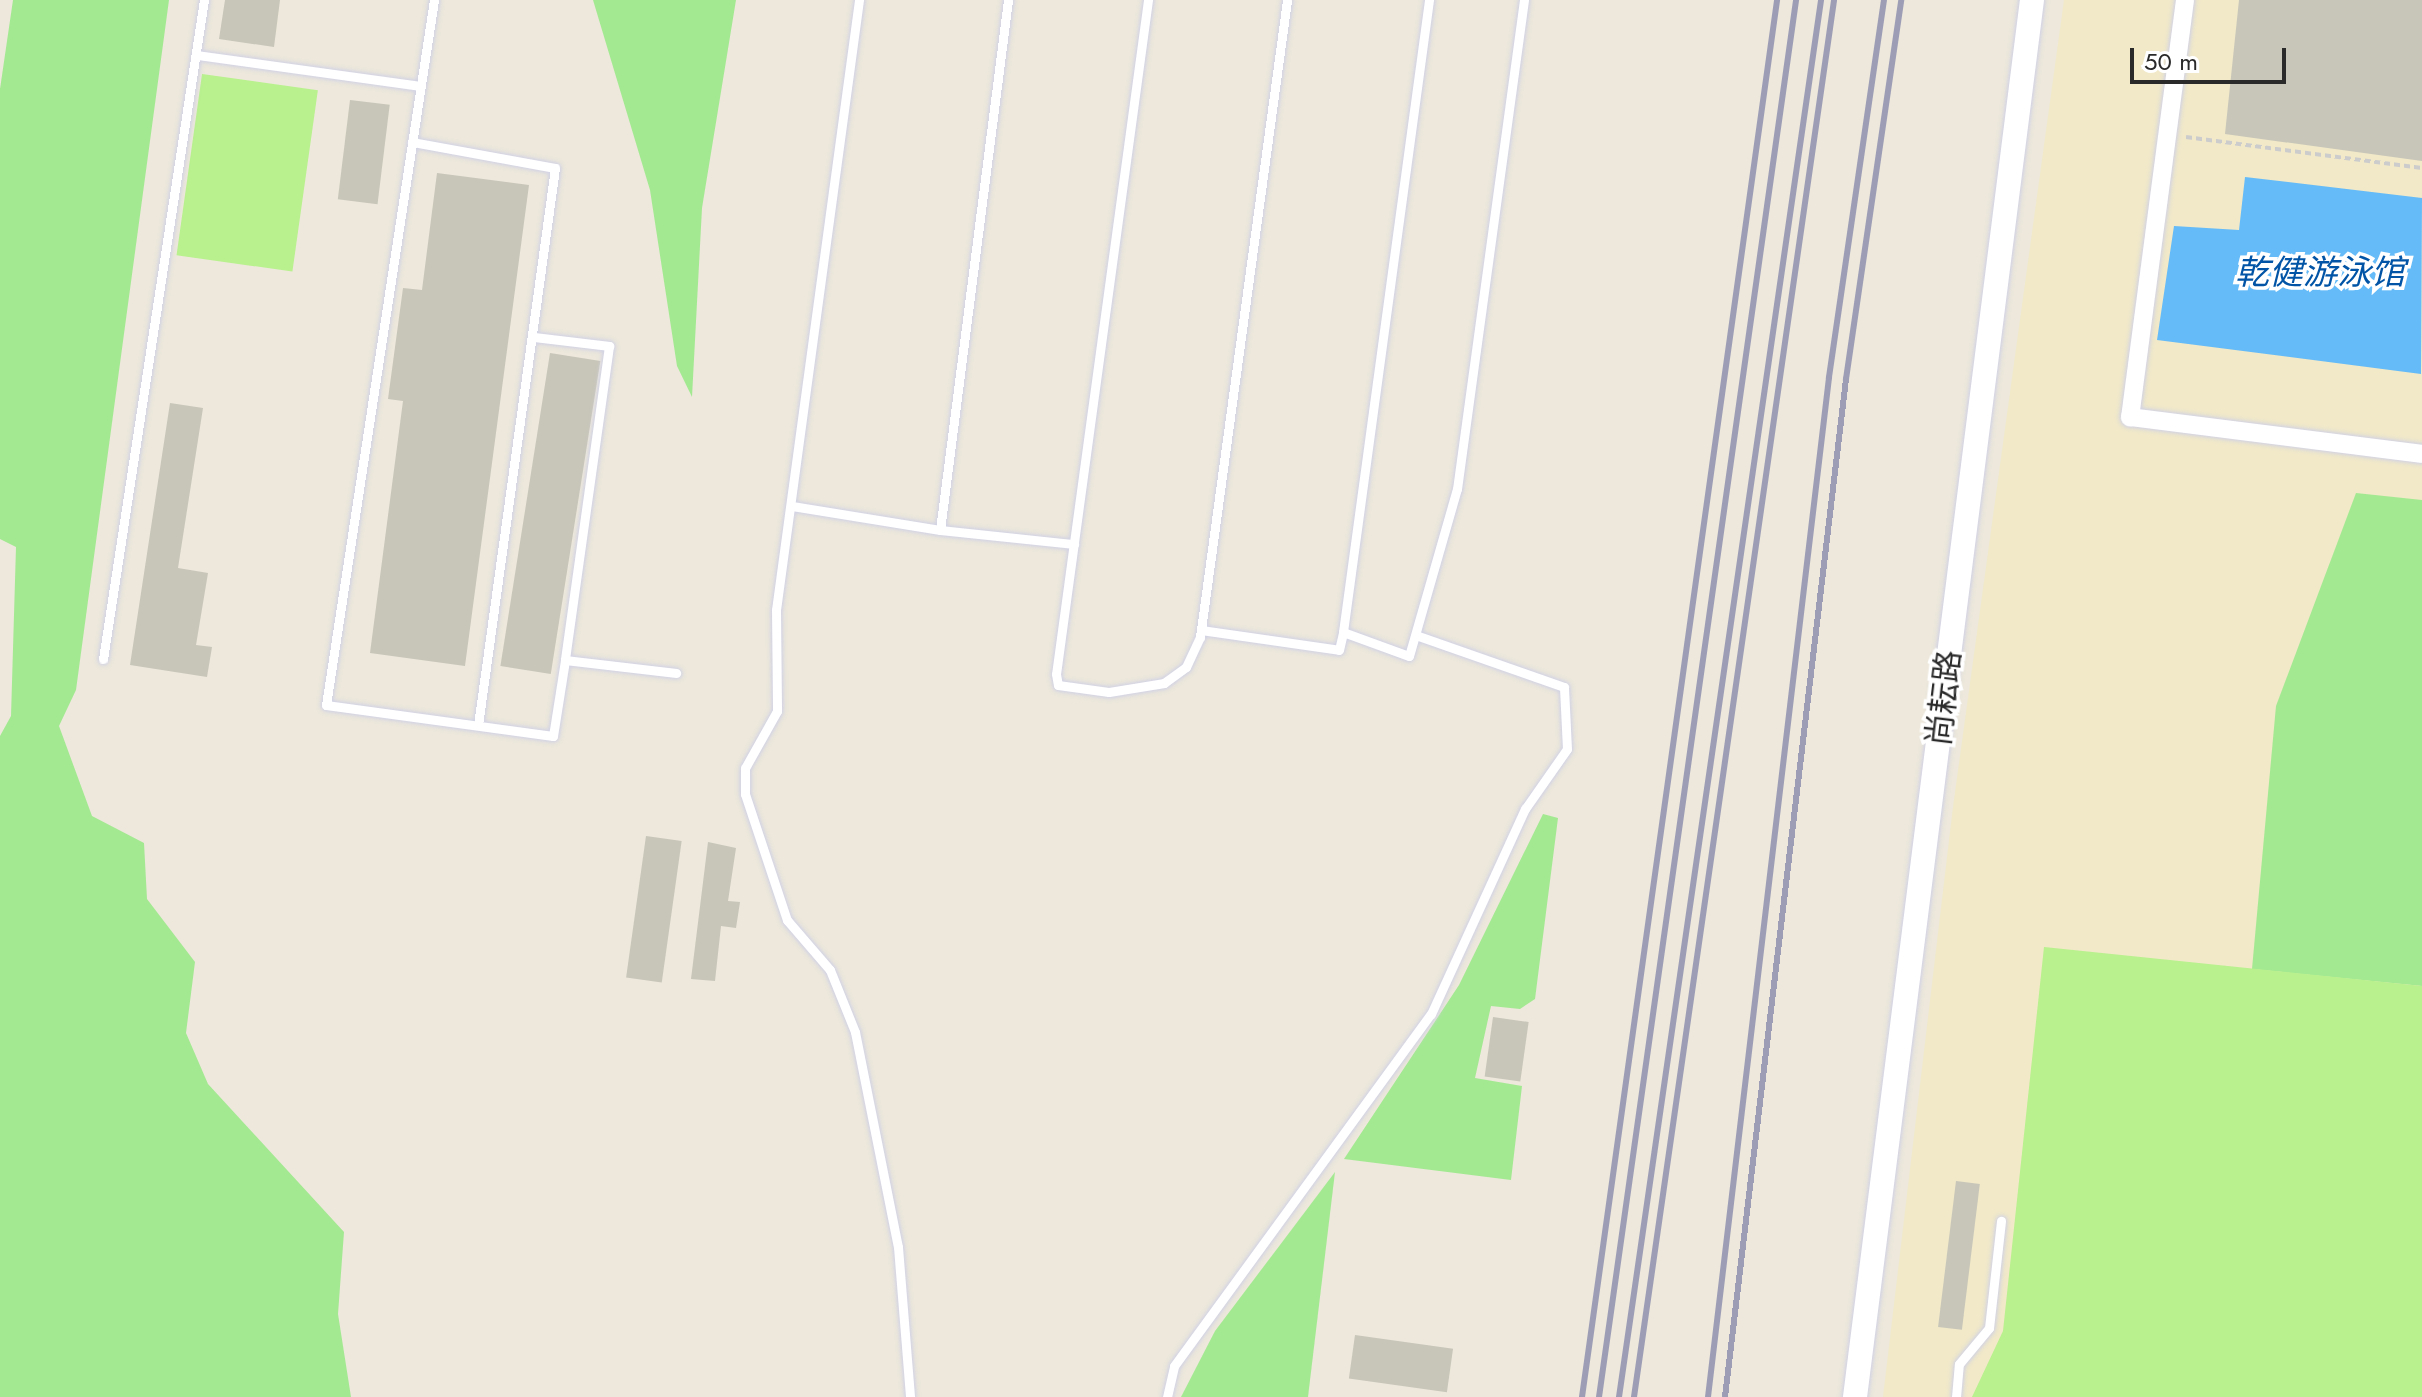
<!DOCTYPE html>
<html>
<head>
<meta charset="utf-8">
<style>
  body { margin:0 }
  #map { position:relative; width:2422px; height:1397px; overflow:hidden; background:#ede8db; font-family:Jost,"Noto Sans SC",sans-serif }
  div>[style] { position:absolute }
  .education>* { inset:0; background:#f1e9c8 }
  .green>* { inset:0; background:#a3e992 }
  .pitch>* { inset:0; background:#b8f18d; transform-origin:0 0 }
  .water>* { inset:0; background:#65bbf8 }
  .building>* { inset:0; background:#c8c6b9; transform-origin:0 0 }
  .path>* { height:4px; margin-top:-2px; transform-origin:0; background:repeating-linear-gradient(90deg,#ccc 0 6px,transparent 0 10px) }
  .roads { filter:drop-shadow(0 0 2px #d0d1e4) drop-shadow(0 0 2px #d0d1e4) }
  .service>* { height:9px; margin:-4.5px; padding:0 4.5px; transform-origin:4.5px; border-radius:4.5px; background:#fff }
  .minor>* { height:18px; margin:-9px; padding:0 9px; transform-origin:9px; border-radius:9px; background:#fff }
  .tertiary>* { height:24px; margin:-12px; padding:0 12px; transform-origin:12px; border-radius:12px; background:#fff }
  .rail>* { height:6px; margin:-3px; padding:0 3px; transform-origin:3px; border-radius:3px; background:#9d9db6 }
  span { translate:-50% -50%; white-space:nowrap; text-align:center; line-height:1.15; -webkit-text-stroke:7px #fff; paint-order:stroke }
  .street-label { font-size:32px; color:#2a2a2a }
  .water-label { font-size:34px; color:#0255a6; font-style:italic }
  .scale { position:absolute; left:2130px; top:48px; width:156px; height:36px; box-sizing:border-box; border:4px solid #2a2a2a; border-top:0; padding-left:10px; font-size:24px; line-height:28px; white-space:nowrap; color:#2a2a2a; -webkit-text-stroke:6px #fff; paint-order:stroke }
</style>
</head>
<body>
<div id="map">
  <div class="education">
    <i style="clip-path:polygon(2064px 0,2422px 0,2422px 1397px,1883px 1397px,1953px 807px)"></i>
  </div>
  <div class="green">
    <i style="clip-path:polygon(13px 0,169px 0,76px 690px,59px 726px,92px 816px,144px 843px,147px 899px,195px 962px,186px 1033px,208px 1084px,344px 1232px,338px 1314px,351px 1397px,0 1397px,0 736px,11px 716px,16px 547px,0 539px,0 89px)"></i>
    <i style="clip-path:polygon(593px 0,736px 0,702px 208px,692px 397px,677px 366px,650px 190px)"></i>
    <i style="clip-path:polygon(2356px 493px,2422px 500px,2422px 986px,2252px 969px,2276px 706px)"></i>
    <i style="clip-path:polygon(1543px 814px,1558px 818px,1535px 999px,1520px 1009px,1491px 1006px,1475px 1078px,1522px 1086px,1511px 1180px,1344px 1159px,1459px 985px)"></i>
    <i style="clip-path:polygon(1335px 1172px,1308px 1397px,1181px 1397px,1215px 1331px)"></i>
  </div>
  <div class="pitch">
    <i style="left:202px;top:74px;width:117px;height:183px;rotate:8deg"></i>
    <i style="clip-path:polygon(2044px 947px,2422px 986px,2422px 1397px,1972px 1397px,2003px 1331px)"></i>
  </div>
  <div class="water">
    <i style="clip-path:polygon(2245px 177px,2422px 198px,2421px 374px,2157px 340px,2174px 226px,2239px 230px)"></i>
  </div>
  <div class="building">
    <i style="clip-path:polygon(225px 0,280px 0,274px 47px,219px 39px)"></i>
    <i style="clip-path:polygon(2239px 0,2422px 0,2422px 161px,2225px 134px)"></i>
    <i style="left:350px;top:100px;width:40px;height:100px;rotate:7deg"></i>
    <i style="clip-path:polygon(437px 173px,529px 185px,465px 666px,370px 653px,403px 401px,388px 399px,403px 288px,422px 290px)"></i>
    <i style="left:550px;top:353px;width:51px;height:317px;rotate:9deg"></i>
    <i style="clip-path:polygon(170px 403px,203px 408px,178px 568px,208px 573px,196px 645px,212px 647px,207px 677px,130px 665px)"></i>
    <i style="left:646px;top:836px;width:36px;height:143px;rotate:8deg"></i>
    <i style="clip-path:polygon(708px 842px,736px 848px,728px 901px,740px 902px,736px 928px,721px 926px,715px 981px,691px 979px)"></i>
    <i style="left:1493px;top:1017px;width:36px;height:60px;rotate:8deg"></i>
    <i style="left:1956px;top:1181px;width:24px;height:147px;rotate:7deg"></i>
    <i style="left:1355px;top:1335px;width:99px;height:44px;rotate:8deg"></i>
  </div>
  <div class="path">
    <i style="left:2186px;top:137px;width:238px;rotate:7.5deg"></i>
  </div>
  <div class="roads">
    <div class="service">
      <i style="left:434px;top:0;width:713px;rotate:98.71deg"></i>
      <i style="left:326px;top:705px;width:229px;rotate:7.8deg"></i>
      <i style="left:553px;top:736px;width:77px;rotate:-81deg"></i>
      <i style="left:565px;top:660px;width:112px;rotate:6.7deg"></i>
      <i style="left:859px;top:0;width:616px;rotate:97.75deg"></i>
      <i style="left:776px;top:610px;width:101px;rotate:89.4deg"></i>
      <i style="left:777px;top:711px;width:65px;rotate:119.3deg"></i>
      <i style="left:745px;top:768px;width:26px;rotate:90deg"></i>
      <i style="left:745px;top:794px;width:133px;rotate:71.6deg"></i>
      <i style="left:787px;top:920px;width:66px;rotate:49.3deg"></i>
      <i style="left:830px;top:970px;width:67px;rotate:68deg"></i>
      <i style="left:855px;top:1032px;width:219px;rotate:78.7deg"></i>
      <i style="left:898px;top:1247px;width:150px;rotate:85.4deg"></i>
      <i style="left:1008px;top:0;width:534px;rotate:97.31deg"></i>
      <i style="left:940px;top:530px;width:135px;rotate:6deg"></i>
      <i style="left:1148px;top:0;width:680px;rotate:97.77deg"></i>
      <i style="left:1056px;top:674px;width:11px;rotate:80deg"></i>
      <i style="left:1058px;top:685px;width:51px;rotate:7.8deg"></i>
      <i style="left:1109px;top:692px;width:56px;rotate:-9.3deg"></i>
      <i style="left:1164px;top:683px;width:27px;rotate:-36deg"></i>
      <i style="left:1186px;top:667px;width:33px;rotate:-65deg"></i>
      <i style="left:1200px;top:637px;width:643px;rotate:-82.22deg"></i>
      <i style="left:1429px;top:0;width:638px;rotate:97.75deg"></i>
      <i style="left:1343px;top:632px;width:70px;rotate:20deg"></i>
      <i style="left:1409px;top:656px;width:174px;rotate:-74deg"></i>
      <i style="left:1457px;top:489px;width:494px;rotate:-82.2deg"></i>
      <i style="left:197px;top:55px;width:225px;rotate:7.9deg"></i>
      <i style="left:412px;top:142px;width:145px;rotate:10.3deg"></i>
      <i style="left:555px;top:168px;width:562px;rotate:97.87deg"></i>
      <i style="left:534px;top:337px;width:76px;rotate:6.8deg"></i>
      <i style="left:609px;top:346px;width:317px;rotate:98deg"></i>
      <i style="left:792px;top:506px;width:150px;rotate:9.2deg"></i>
      <i style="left:1201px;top:630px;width:139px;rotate:8.2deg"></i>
      <i style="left:1339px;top:650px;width:18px;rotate:-77deg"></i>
      <i style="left:103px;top:659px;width:667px;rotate:-81.29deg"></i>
      <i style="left:1167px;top:1397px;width:32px;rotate:-77deg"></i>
      <i style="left:1174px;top:1366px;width:436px;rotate:-53.9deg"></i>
      <i style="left:1431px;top:1014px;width:226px;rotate:-65.4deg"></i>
      <i style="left:1525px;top:809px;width:73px;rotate:-55deg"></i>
      <i style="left:1567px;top:749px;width:62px;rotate:-92.8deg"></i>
      <i style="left:1564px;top:687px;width:155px;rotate:-160.7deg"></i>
      <i style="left:1956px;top:1397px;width:33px;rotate:-85deg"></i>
      <i style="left:1959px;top:1364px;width:47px;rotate:-50.2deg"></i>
      <i style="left:1989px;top:1328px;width:108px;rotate:-83.6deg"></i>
    </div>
    <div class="minor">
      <i style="left:2185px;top:0;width:421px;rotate:97.5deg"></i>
      <i style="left:2130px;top:417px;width:294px;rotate:7.2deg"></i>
    </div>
    <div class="tertiary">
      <i style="left:1855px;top:1397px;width:1408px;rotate:-82.78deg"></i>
    </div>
  </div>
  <div class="rail">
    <i style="left:1582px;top:1397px;width:1411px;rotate:-82.05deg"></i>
    <i style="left:1599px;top:1397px;width:1411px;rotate:-81.97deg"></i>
    <i style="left:1619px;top:1397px;width:1412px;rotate:-81.77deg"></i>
    <i style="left:1634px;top:1397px;width:1411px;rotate:-81.85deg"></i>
    <i style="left:1708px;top:1397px;width:1027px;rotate:-83.23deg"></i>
    <i style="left:1829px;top:377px;width:381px;rotate:-81.7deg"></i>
    <i style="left:1725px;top:1397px;width:1025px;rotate:-83.22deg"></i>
    <i style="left:1846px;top:379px;width:383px;rotate:-81.7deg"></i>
  </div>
  <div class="street-label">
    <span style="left:1944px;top:698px;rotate:-83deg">尚耘路</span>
  </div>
  <div class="water-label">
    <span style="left:2320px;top:273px">乾健游泳馆</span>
  </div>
  <div class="scale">50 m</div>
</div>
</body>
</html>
